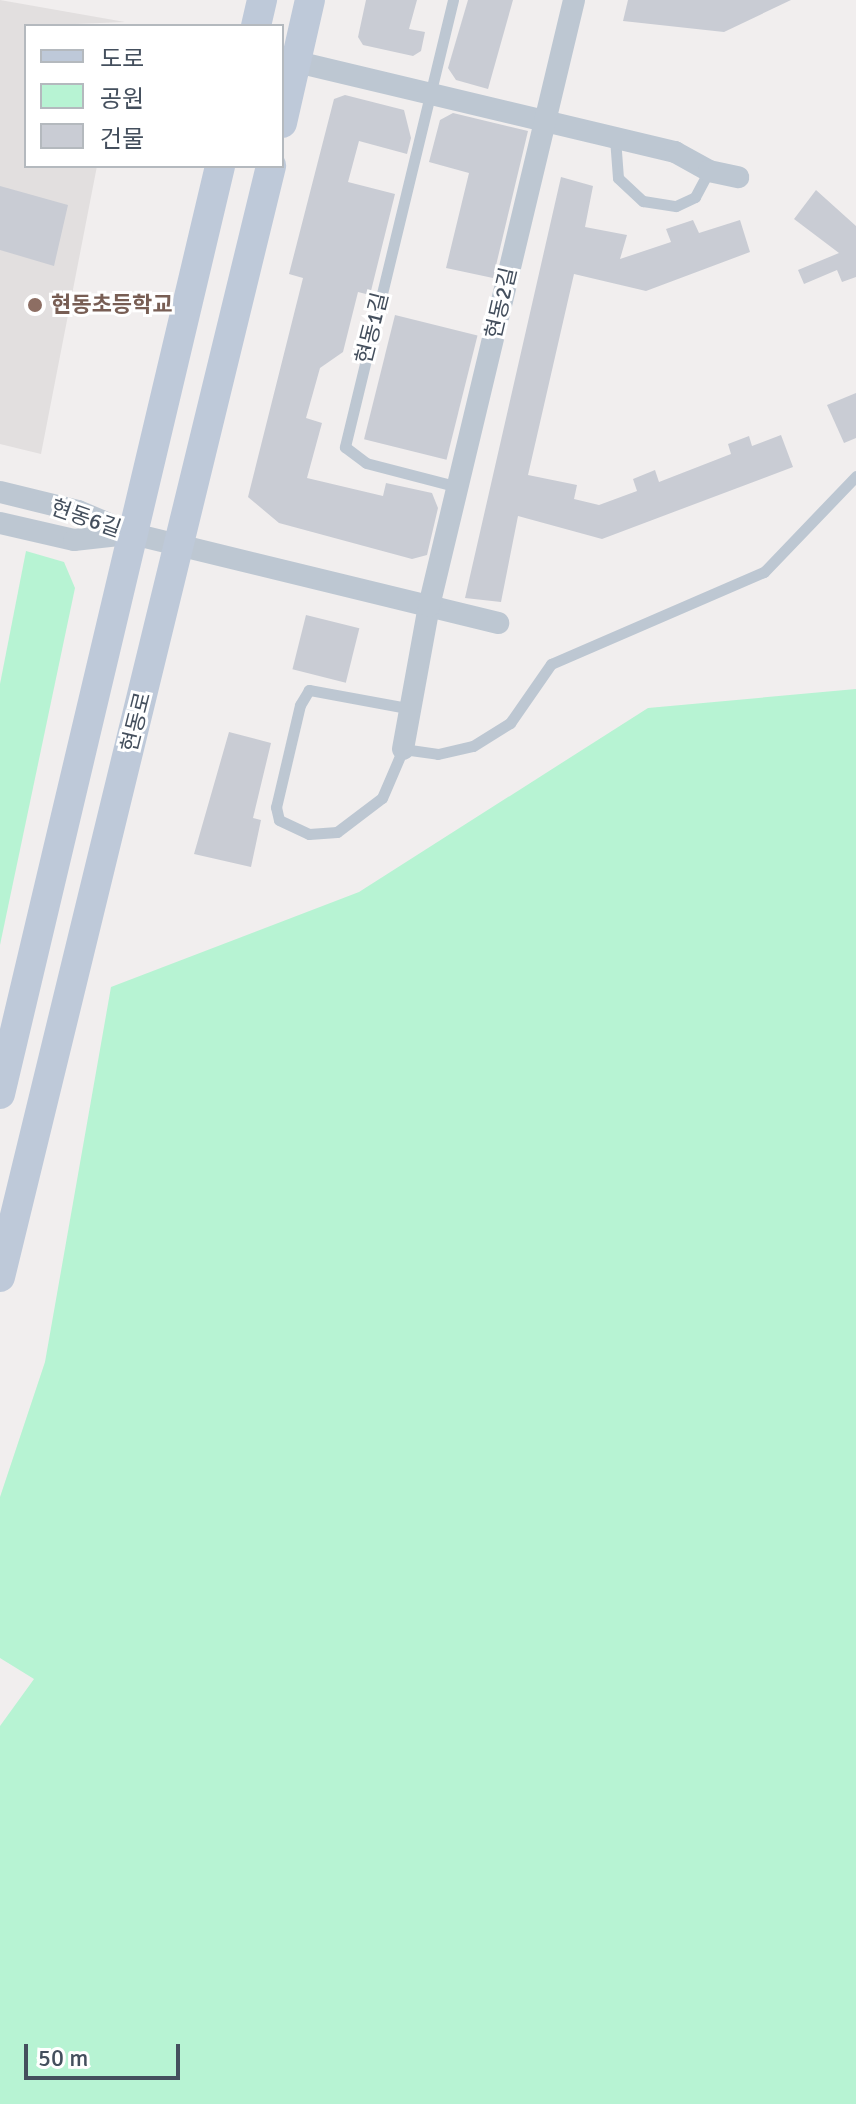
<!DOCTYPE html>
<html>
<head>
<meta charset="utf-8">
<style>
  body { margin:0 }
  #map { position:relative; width:856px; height:2104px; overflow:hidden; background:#f1eeee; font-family:Signika,"Noto Sans KR",sans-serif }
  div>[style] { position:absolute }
  .education>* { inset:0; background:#e2dfdf }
  .green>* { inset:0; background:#b7f3d3 }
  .building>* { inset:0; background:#c9ccd4; transform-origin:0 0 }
  .service>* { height:11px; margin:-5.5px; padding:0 5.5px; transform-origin:5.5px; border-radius:5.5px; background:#bdc7d2 }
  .minor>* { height:22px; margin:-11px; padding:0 11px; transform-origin:11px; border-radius:11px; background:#bdc7d2 }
  .secondary>* { height:30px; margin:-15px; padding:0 15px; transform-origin:15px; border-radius:15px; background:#bec9d9 }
  .dots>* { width:22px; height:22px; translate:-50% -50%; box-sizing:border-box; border:4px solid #fff; border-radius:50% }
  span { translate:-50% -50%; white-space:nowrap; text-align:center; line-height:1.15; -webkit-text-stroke:6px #fff; paint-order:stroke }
  .street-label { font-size:22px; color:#444f5d }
  .education-label { font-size:22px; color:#785e54; font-weight:700 }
  .left { translate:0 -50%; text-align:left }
  .legend { position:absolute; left:24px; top:24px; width:260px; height:144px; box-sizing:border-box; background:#fff; border:2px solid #b4b9be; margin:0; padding:10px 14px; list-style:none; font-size:24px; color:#444f5d }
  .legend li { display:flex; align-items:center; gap:16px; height:40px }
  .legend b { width:40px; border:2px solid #b4b9be }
  .scale { position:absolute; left:24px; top:2044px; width:156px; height:36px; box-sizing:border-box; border:4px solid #444f5d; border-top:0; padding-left:10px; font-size:24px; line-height:28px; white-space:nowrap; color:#444f5d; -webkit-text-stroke:6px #fff; paint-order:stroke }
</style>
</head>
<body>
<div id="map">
  <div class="education">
    <i style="clip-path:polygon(0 0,125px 22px,26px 26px,26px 166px,97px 166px,41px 454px,0 444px)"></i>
  </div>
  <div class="green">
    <i style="clip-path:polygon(26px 551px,64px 562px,75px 588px,0 945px,0 684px)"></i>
    <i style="clip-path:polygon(856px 689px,856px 2104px,0 2104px,0 1726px,34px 1679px,0 1658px,0 1497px,45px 1362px,111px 987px,359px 892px,648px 708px)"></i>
  </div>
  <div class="building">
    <i style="clip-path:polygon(366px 0,417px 0,409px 29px,425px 32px,421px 51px,413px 56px,363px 45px,358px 37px)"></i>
    <i style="clip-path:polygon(468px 0,513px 0,488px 89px,456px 80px,448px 68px)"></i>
    <i style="clip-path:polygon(628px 0,791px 0,724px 32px,623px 21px)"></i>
    <i style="clip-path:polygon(345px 95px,404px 110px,411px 138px,407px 154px,359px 141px,348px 182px,395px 194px,370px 295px,358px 292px,343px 352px,320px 368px,306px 418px,322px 423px,307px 478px,383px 496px,386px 483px,432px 493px,438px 508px,427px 555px,412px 559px,279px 523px,248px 497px,303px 278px,289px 274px,334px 99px)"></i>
    <i style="clip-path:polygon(453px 113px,528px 131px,493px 278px,446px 268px,469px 173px,429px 162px,440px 120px)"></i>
    <i style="clip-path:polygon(561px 177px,593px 186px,585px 227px,627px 235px,620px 259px,671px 242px,666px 229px,693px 220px,699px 233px,740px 220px,750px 252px,646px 291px,574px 274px,528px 475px,577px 485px,574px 499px,599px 505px,637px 491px,633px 479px,655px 470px,659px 482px,731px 454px,728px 444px,749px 436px,752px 446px,781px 435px,793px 467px,602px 539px,518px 516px,501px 602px,465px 598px)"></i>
    <i style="clip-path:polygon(0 186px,68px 205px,54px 266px,0 250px)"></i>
    <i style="clip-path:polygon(816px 190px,856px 226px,856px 277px,842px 282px,837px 270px,804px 284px,798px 270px,839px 253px,794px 219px)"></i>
    <i style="left:395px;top:315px;width:85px;height:128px;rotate:14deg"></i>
    <i style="clip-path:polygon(856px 393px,856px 438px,844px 443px,827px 405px)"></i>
    <i style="left:306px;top:615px;width:55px;height:56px;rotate:14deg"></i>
    <i style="clip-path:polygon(229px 732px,271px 743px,253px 818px,261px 820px,251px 867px,194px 854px)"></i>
  </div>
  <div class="service">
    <i style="left:453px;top:0;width:460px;rotate:103.6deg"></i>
    <i style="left:345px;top:447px;width:26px;rotate:37deg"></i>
    <i style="left:366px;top:463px;width:95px;rotate:14.6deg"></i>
    <i style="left:615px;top:138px;width:40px;rotate:85.7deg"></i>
    <i style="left:618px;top:178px;width:34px;rotate:43deg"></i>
    <i style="left:643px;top:201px;width:33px;rotate:9deg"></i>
    <i style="left:676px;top:206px;width:21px;rotate:-25deg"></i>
    <i style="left:695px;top:197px;width:30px;rotate:-62deg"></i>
    <i style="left:407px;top:708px;width:100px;rotate:-169.6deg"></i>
    <i style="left:309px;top:690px;width:17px;rotate:121deg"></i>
    <i style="left:300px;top:705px;width:105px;rotate:103.2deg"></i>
    <i style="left:276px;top:807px;width:13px;rotate:77deg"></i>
    <i style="left:279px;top:820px;width:33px;rotate:25deg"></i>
    <i style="left:309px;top:834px;width:28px;rotate:-4deg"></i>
    <i style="left:337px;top:832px;width:56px;rotate:-37.1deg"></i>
    <i style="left:382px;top:798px;width:53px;rotate:-66.8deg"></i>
    <i style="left:403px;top:749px;width:35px;rotate:8deg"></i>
    <i style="left:438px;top:754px;width:36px;rotate:-13deg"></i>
    <i style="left:473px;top:746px;width:44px;rotate:-31.9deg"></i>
    <i style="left:510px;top:723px;width:72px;rotate:-55.2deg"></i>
    <i style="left:551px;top:664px;width:232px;rotate:-23.4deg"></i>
    <i style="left:764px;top:572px;width:133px;rotate:-46.2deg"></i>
  </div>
  <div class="minor">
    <i style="left:297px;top:62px;width:389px;rotate:13.4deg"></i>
    <i style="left:675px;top:152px;width:39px;rotate:29deg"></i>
    <i style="left:709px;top:171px;width:30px;rotate:12deg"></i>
    <i style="left:0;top:492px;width:80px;rotate:13.7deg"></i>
    <i style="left:78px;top:511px;width:60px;rotate:22.7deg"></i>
    <i style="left:133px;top:534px;width:376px;rotate:13.7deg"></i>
    <i style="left:0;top:523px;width:76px;rotate:12.9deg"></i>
    <i style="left:74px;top:540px;width:54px;rotate:-6.3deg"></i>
    <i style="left:403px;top:749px;width:145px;rotate:-79.7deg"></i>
    <i style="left:429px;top:606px;width:623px;rotate:-76.54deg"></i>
  </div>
  <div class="secondary">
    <i style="left:256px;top:26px;width:27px;rotate:-77deg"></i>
    <i style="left:282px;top:123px;width:126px;rotate:-77.2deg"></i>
    <i style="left:0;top:1094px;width:954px;rotate:-76.66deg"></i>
    <i style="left:0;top:1277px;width:1144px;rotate:-76.29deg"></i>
  </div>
  <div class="dots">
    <i style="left:35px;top:305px;background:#8d6e63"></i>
  </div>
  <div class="street-label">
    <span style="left:501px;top:303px;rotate:-77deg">현동2길</span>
    <span style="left:372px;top:328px;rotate:-76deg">현동1길</span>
    <span style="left:86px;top:518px;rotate:19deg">현동6길</span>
    <span style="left:136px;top:722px;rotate:-76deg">현동로</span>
  </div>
  <div class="education-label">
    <span class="left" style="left:51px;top:305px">현동초등학교</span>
  </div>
  <ul class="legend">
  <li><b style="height:10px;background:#bec9d9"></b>도로</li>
  <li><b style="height:22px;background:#b7f3d3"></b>공원</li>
  <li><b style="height:22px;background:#c9ccd4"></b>건물</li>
  </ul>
  <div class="scale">50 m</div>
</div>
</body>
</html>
